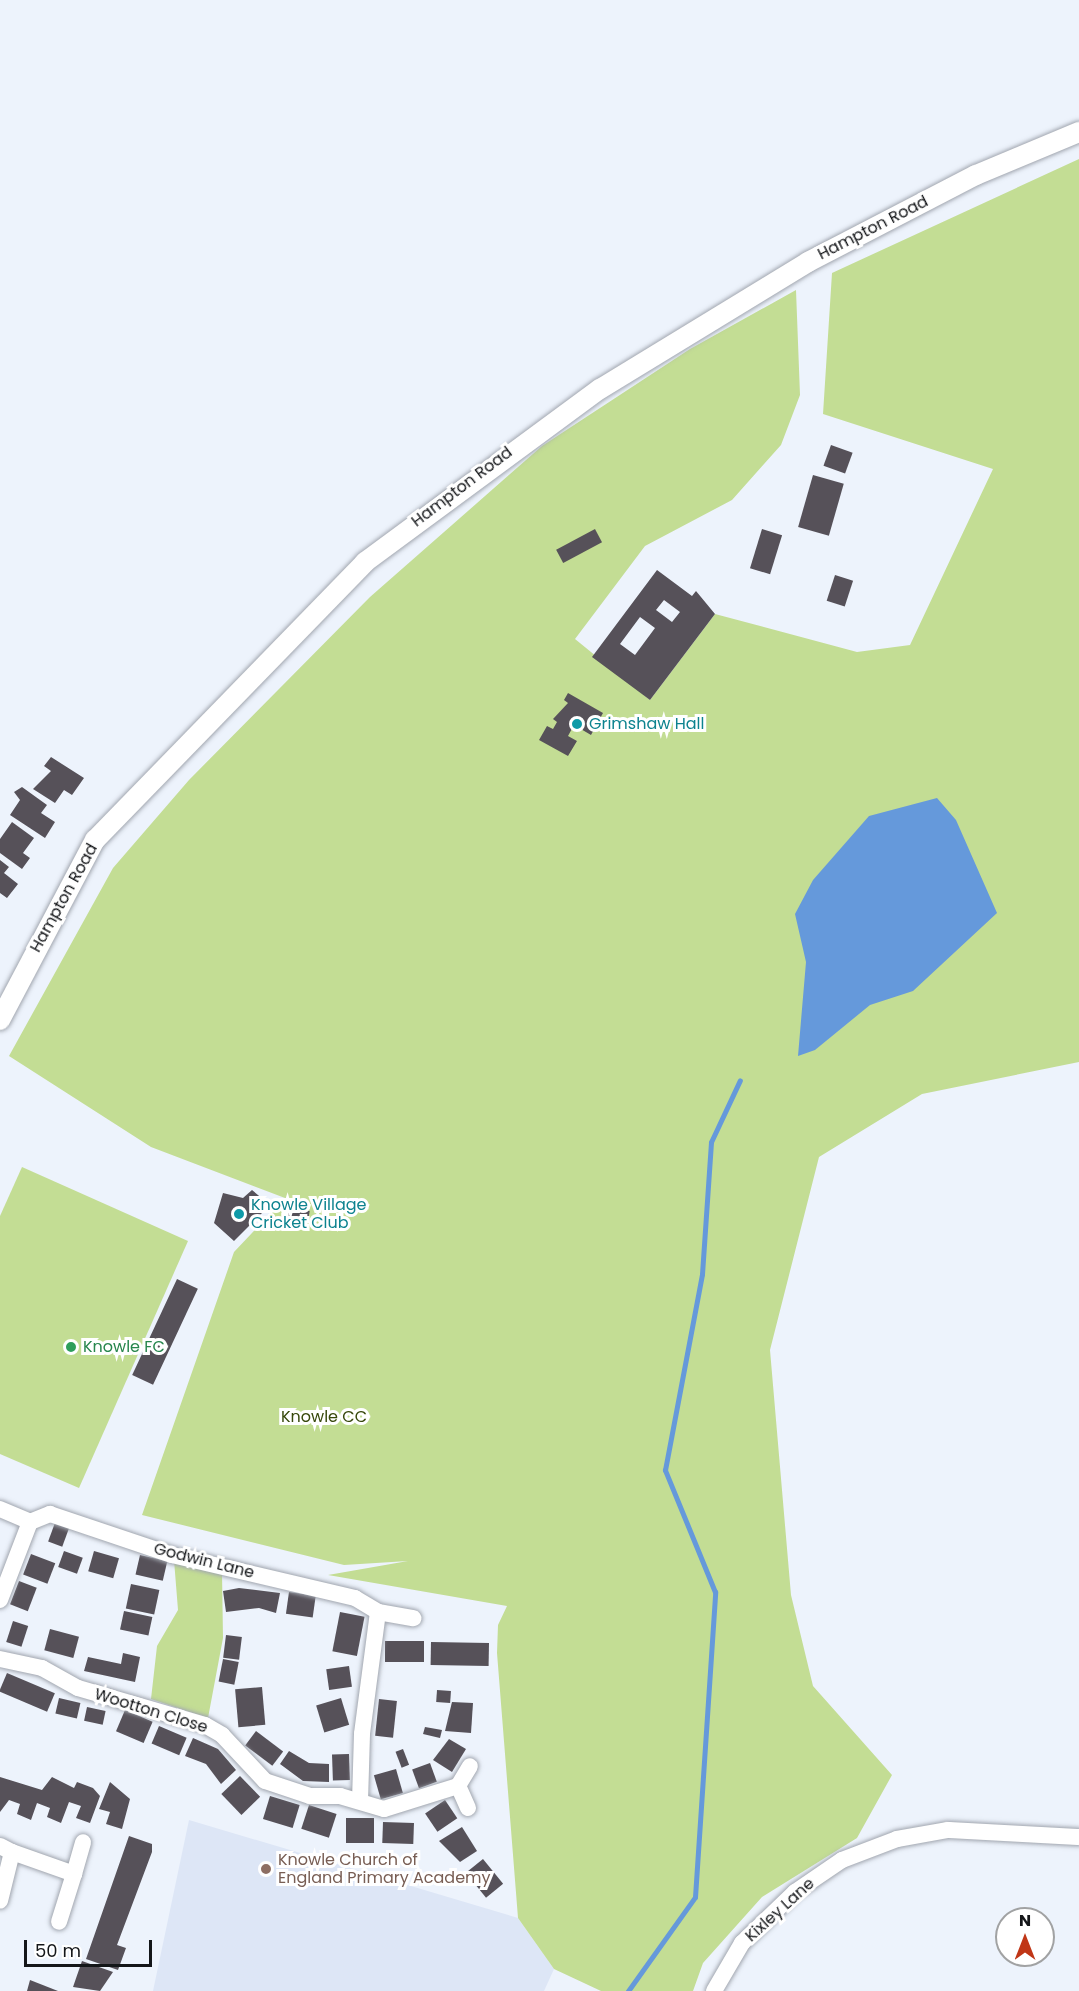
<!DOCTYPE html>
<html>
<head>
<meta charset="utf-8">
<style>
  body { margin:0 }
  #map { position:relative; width:1079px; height:1991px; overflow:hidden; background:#edf3fc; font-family:Poppins,sans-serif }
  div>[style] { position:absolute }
  .built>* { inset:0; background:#dde6f6 }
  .green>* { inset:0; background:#c3dd94 }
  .water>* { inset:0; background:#6599db }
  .stream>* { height:5px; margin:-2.5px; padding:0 2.5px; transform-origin:2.5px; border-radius:2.5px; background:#6599db }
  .building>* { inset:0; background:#565159; transform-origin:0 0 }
  .roads { filter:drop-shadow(0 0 2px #a1a6af) drop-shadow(0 0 2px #a1a6af) }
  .minor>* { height:16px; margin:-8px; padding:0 8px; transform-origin:8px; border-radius:8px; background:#fff }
  .tertiary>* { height:20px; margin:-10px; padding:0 10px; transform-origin:10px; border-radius:10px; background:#fff }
  .dots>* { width:16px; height:16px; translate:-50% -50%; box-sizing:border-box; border:3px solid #fff; border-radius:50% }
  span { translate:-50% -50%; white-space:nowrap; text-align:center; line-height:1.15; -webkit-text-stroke:6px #fff; paint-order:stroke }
  .street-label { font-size:16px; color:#141619 }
  .culture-label { font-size:16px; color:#0d838f }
  .left { translate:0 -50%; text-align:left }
  .leisure-label { font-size:16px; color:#27864d }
  .park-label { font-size:16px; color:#37480b }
  .education-label { font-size:16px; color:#785e54 }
  .north { position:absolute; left:995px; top:1907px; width:60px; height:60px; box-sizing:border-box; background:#fff; border:2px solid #a1a2a3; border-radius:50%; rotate:0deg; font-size:16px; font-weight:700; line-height:24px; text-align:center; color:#141619 }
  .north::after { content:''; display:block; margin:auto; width:21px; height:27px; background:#c03617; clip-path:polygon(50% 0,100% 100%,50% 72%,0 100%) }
  .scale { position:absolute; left:24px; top:1940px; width:128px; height:27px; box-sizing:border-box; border:3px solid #141619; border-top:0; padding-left:8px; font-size:18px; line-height:21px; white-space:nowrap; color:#141619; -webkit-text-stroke:4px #fff; paint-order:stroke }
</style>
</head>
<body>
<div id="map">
  <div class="built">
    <i style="clip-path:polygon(189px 1820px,518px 1918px,554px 1969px,544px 1991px,153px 1991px)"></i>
  </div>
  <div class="green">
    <i style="clip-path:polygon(1079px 159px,1079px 1062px,922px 1094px,819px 1157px,770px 1350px,791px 1595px,813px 1686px,892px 1775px,857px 1838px,762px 1897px,703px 1963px,693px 1991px,601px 1991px,554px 1969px,518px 1918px,497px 1653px,498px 1625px,507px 1606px,328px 1575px,408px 1561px,344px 1565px,142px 1515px,234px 1252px,285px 1198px,151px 1147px,9px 1056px,113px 868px,189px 780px,370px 597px,542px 446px,690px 349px,796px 290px,800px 395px,781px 445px,732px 500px,645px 546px,575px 639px,650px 700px,715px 614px,857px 652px,910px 645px,993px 469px,823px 414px,832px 273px)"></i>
    <i style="clip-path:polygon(22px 1167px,188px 1241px,79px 1488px,0 1454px,0 1216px)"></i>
    <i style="clip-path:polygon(174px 1560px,222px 1572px,223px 1638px,208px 1718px,151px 1699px,157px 1646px,178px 1610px)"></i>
  </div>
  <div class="water">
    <i style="clip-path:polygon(937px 798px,956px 820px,997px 913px,913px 991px,870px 1005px,815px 1050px,798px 1056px,806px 962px,795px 914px,813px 880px,869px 816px)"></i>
  </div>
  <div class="stream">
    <i style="left:628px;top:1991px;width:115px;rotate:-54.5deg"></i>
    <i style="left:695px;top:1897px;width:306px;rotate:-86.2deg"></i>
    <i style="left:715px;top:1592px;width:132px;rotate:-112.3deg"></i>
    <i style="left:665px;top:1470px;width:199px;rotate:-79.3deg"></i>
    <i style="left:702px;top:1274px;width:132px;rotate:-86.1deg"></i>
    <i style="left:711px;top:1142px;width:68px;rotate:-64.9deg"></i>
  </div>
  <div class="building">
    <i style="left:831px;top:445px;width:23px;height:22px;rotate:20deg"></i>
    <i style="left:813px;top:475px;width:32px;height:54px;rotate:16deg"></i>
    <i style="left:595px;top:529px;width:15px;height:44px;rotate:62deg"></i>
    <i style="left:762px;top:529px;width:21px;height:41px;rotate:17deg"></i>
    <i style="clip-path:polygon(evenodd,657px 570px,692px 596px,696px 591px,715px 614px,650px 700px,592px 657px,657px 570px,664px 600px,680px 612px,672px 622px,656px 610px,664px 600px,657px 570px,640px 617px,655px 628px,635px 655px,620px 644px,640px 617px)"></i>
    <i style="left:835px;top:575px;width:19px;height:27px;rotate:18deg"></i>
    <i style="clip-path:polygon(568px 693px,603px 713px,591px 735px,574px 725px,568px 736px,577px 741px,568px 756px,539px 740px,547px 726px,553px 729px,557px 722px,553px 719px,568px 703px,564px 700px)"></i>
    <i style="clip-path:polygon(51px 757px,84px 778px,72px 795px,64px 790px,55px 803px,33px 789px,51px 771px,44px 766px)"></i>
    <i style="clip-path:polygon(22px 787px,47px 805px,41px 813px,55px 822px,45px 838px,10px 815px,20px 800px,14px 792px)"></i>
    <i style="clip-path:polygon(12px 822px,34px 838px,23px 853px,30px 858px,22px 869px,0 853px,0 839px)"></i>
    <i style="clip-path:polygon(0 860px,9px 867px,4px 873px,18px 884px,7px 898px,0 893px)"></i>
    <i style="clip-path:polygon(252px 1190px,270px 1205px,234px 1241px,214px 1223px,223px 1193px,243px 1198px)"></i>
    <i style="left:285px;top:1207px;width:25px;height:11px;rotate:9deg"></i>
    <i style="left:177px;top:1279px;width:23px;height:106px;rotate:25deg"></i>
    <i style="left:56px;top:1520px;width:15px;height:23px;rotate:20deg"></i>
    <i style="left:64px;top:1551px;width:20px;height:17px;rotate:20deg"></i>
    <i style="left:94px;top:1551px;width:26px;height:21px;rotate:16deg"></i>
    <i style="left:31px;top:1554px;width:26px;height:22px;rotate:21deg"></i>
    <i style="left:140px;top:1555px;width:28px;height:20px;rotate:13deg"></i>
    <i style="left:19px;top:1581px;width:19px;height:25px;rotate:21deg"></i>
    <i style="left:131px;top:1584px;width:29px;height:25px;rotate:12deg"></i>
    <i style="clip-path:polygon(239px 1588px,280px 1593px,276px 1613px,259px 1608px,226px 1612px,223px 1591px)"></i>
    <i style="left:289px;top:1592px;width:27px;height:22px;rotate:8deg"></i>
    <i style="left:124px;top:1611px;width:29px;height:19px;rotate:12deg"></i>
    <i style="left:340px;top:1612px;width:25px;height:40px;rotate:11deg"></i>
    <i style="left:13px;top:1621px;width:16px;height:22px;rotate:18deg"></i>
    <i style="left:50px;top:1629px;width:30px;height:22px;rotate:15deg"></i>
    <i style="left:226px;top:1635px;width:16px;height:23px;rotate:7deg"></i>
    <i style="left:385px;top:1641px;width:39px;height:21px"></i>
    <i style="left:431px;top:1642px;width:58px;height:23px;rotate:1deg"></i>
    <i style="clip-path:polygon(123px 1653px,140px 1657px,135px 1682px,84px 1671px,88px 1657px,121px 1664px)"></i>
    <i style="left:223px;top:1659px;width:16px;height:23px;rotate:11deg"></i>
    <i style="left:349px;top:1666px;width:21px;height:23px;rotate:82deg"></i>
    <i style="left:7px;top:1673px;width:52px;height:20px;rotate:23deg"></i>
    <i style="left:262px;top:1687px;width:38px;height:27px;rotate:85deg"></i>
    <i style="left:437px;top:1690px;width:14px;height:12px;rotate:4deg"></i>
    <i style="left:59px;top:1698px;width:22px;height:16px;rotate:13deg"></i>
    <i style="left:341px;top:1698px;width:28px;height:26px;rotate:73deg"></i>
    <i style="left:379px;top:1699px;width:18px;height:37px;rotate:6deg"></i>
    <i style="clip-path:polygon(452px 1702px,473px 1703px,471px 1733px,445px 1731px)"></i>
    <i style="left:87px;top:1707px;width:19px;height:14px;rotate:12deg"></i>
    <i style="left:125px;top:1710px;width:30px;height:23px;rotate:23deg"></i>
    <i style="left:159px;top:1726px;width:30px;height:19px;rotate:23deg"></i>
    <i style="clip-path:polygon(425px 1727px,442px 1730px,440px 1738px,423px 1734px)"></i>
    <i style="left:256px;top:1731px;width:34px;height:18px;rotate:37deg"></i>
    <i style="clip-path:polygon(193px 1738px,218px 1749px,236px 1770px,221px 1784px,206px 1764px,185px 1756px)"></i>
    <i style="clip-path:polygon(449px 1739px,466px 1749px,452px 1772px,433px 1760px)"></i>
    <i style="left:403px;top:1749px;width:17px;height:8px;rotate:69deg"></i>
    <i style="clip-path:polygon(289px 1751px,309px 1763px,329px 1764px,329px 1782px,303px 1781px,280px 1764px)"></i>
    <i style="left:349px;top:1754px;width:26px;height:17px;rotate:88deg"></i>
    <i style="left:430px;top:1763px;width:20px;height:19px;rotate:70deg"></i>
    <i style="left:396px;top:1769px;width:25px;height:23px;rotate:74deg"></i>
    <i style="left:240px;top:1776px;width:29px;height:26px;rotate:46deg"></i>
    <i style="clip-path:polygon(0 1777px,42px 1790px,52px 1777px,74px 1788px,77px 1782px,93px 1788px,100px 1796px,90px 1823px,76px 1818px,81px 1806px,69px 1802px,61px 1823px,47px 1817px,50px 1808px,37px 1803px,31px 1820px,17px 1814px,20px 1804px,9px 1800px,0 1812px)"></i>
    <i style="clip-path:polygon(110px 1782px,130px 1799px,122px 1829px,106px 1824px,110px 1812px,99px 1809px)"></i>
    <i style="left:270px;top:1796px;width:31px;height:24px;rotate:17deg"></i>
    <i style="left:445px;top:1800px;width:22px;height:24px;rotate:56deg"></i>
    <i style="left:309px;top:1805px;width:29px;height:25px;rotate:18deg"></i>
    <i style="left:346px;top:1818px;width:28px;height:25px"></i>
    <i style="left:383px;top:1822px;width:31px;height:21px;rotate:2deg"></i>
    <i style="clip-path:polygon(462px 1827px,477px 1851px,460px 1862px,439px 1841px)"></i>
    <i style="clip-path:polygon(129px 1836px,152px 1844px,152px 1852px,117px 1945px,126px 1948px,118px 1970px,86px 1959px)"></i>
    <i style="left:483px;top:1859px;width:32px;height:22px;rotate:51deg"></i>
    <i style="clip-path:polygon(82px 1961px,113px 1972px,100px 1991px,73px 1987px)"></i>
    <i style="clip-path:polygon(30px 1980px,58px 1991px,27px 1991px)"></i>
  </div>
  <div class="roads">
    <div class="minor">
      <i style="left:0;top:1509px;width:33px;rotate:23deg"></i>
      <i style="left:30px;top:1522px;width:22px;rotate:-22deg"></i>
      <i style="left:50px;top:1514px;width:129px;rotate:18.6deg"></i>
      <i style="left:172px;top:1555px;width:188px;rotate:13.2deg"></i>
      <i style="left:355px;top:1598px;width:27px;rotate:31deg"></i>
      <i style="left:378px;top:1612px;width:123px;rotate:97.5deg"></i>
      <i style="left:362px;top:1734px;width:66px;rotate:91.7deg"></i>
      <i style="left:0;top:1600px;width:84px;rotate:-69deg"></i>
      <i style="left:378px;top:1612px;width:36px;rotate:10deg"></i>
      <i style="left:0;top:1659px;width:43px;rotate:12.1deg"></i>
      <i style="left:42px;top:1668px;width:41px;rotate:29.1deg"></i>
      <i style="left:78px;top:1688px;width:132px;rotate:16.2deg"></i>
      <i style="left:205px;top:1725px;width:20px;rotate:30deg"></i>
      <i style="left:222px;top:1735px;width:63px;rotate:46.9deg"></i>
      <i style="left:265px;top:1781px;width:47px;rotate:18.4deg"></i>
      <i style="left:310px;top:1796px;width:30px"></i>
      <i style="left:340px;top:1796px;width:46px;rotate:16.5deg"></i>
      <i style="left:384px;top:1809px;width:77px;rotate:-17.3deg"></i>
      <i style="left:468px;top:1808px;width:24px;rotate:-114deg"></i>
      <i style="left:458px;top:1786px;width:23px;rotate:-59deg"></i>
      <i style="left:0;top:1846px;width:13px;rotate:27deg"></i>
      <i style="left:12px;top:1852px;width:50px;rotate:103.8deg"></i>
      <i style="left:12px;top:1852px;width:66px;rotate:19.5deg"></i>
      <i style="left:74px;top:1874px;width:50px;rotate:107.4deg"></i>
      <i style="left:74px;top:1874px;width:33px;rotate:-74deg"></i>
      <i style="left:714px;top:1991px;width:56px;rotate:-59.7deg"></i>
      <i style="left:742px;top:1943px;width:74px;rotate:-43.9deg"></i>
      <i style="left:795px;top:1892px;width:57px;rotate:-34.2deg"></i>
      <i style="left:842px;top:1860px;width:59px;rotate:-20.9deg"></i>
      <i style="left:897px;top:1839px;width:52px;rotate:-10deg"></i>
      <i style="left:948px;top:1830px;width:131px;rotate:3.1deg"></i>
    </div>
    <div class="tertiary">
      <i style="left:0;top:1020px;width:204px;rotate:-62.2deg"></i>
      <i style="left:95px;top:840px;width:388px;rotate:-45.8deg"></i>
      <i style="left:365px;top:562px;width:292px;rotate:-36.4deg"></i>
      <i style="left:600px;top:389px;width:244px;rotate:-31.4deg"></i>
      <i style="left:808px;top:262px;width:189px;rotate:-27.4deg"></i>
      <i style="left:976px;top:175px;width:112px;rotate:-22.7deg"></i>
    </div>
  </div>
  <div class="dots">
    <i style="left:577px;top:724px;background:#0f9aa8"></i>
    <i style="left:239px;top:1214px;background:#0f9aa8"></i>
    <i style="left:71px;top:1347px;background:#2e9e5b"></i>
    <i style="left:266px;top:1869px;background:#8d6e63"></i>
  </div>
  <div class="street-label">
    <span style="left:873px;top:228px;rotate:-27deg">Hampton Road</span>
    <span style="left:462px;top:487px;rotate:-37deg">Hampton Road</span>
    <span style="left:64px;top:898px;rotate:-61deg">Hampton Road</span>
    <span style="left:204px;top:1561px;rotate:14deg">Godwin Lane</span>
    <span style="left:151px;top:1711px;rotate:17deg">Wootton Close</span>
    <span style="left:780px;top:1910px;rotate:-42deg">Kixley Lane</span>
  </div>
  <div class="culture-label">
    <span class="left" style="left:589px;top:724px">Grimshaw Hall</span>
    <span class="left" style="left:251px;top:1214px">Knowle Village<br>Cricket Club</span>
  </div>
  <div class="leisure-label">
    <span class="left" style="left:83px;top:1347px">Knowle FC</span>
  </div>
  <div class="park-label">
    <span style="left:324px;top:1417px">Knowle CC</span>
  </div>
  <div class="education-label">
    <span class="left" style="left:278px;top:1869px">Knowle Church of<br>England Primary Academy</span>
  </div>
  <div class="north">N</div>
  <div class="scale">50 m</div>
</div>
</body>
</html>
